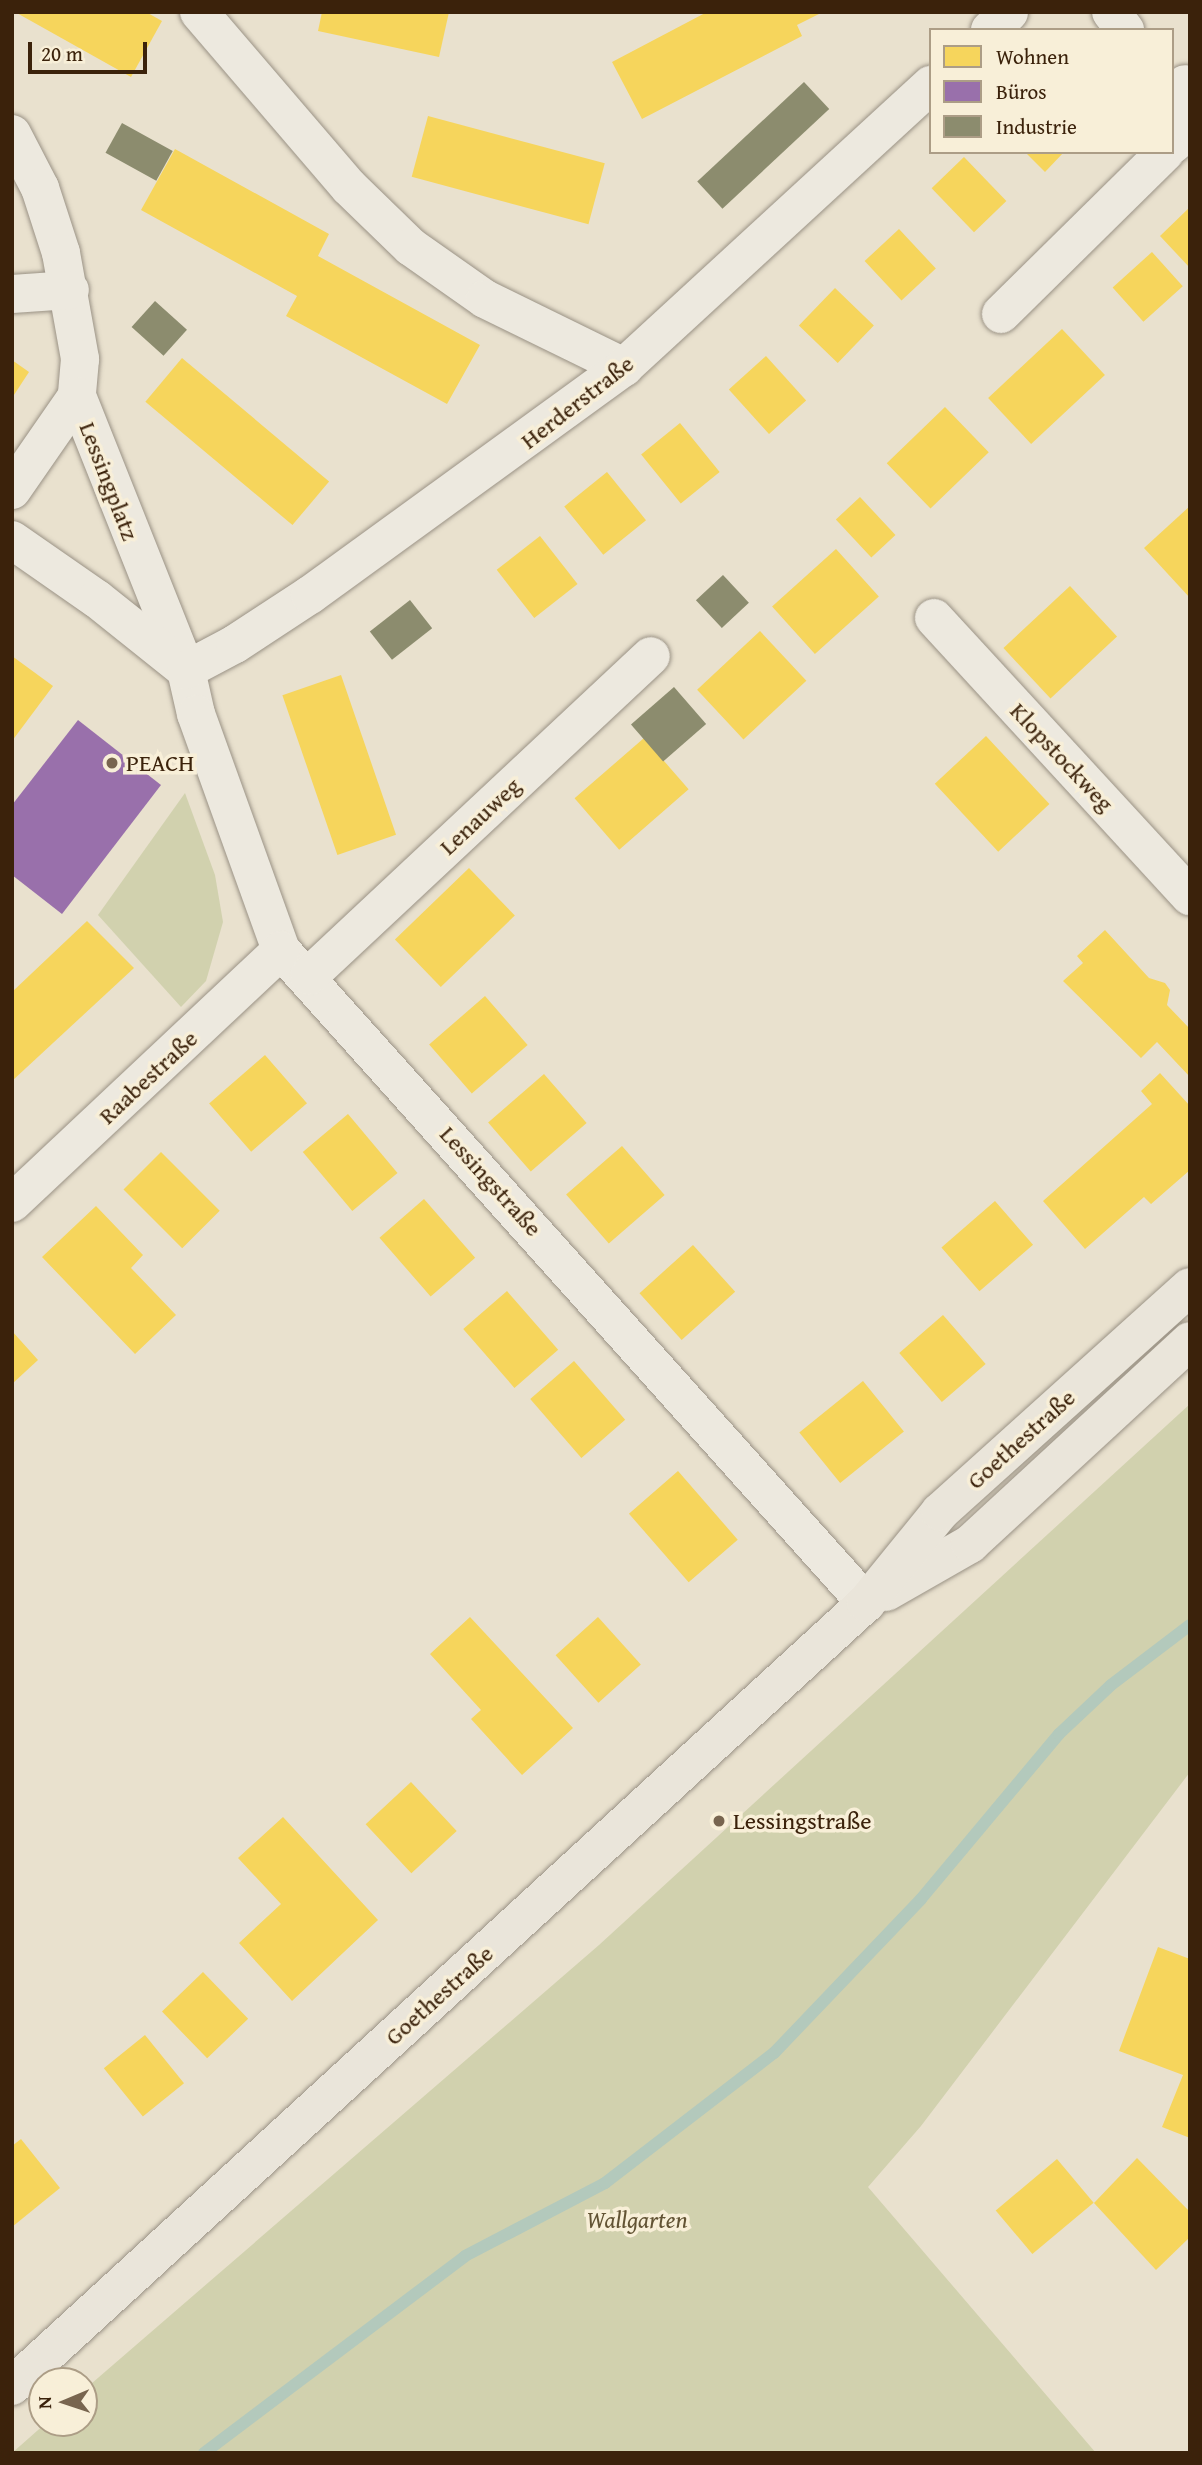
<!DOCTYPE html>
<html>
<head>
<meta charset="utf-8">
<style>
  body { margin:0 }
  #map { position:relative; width:1202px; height:2465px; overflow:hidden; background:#e9e1ce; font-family:"Gentium Book Plus",serif }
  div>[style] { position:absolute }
  .green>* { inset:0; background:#d1d1ae }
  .homes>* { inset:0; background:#f6d55c; transform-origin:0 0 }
  .offices>* { inset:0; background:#9970ab }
  .industry>* { inset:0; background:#8c8c6e; transform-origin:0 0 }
  .stream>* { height:12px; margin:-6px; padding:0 6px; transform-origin:6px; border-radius:6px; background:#b3c9bc }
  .roads { filter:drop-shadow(0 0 2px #9a9285) drop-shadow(0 0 2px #9a9285) }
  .minor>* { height:38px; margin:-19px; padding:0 19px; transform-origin:19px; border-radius:19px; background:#ede9df }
  .major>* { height:38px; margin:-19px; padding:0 19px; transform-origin:19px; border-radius:19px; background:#eae5da }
  .dots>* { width:19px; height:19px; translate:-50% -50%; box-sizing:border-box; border:4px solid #f8efd8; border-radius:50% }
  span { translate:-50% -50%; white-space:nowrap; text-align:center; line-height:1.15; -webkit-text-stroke:7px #f8efd8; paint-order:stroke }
  .street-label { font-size:24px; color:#3b220b }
  .poi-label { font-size:24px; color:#3b220b }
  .left { translate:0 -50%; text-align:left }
  .park-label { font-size:24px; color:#625334; font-style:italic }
  .frame { position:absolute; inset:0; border:14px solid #3b220b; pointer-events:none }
  .legend { position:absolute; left:929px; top:28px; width:245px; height:126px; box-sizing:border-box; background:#f8efd8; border:2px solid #ac9d86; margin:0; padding:9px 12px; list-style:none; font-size:21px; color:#3b220b }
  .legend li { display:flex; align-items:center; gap:14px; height:35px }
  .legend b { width:35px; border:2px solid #ac9d86 }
  .north { position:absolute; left:28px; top:2367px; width:70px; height:70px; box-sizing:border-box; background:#f8efd8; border:2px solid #ac9d86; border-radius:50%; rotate:268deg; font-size:19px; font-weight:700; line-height:28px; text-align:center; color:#3b220b }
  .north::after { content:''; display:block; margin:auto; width:24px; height:32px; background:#78654f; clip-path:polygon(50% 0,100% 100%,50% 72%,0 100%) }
  .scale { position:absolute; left:28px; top:42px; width:119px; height:32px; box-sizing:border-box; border:4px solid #3b220b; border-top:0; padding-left:9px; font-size:21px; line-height:24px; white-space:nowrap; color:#3b220b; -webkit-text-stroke:5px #f8efd8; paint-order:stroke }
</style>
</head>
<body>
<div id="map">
  <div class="green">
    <i style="clip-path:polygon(185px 793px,215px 875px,223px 922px,206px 981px,181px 1007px,98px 915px)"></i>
    <i style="clip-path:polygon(1190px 1404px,1190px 1772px,921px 2126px,868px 2187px,1096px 2453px,12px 2453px,46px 2423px,84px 2423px,84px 2390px,599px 1945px)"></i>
  </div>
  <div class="homes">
    <i style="clip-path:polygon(15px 12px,146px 12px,162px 21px,131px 77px)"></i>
    <i style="clip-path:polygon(322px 12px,449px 12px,439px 57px,318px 31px)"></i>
    <i style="clip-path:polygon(707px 12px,823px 12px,797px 25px,802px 36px,642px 119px,612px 62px)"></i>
    <i style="left:428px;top:116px;width:183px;height:63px;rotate:15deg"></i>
    <i style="clip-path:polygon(175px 149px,329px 234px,318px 256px,480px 345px,447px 404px,286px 316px,297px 296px,141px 210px)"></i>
    <i style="clip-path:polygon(1025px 152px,1064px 152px,1045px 172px)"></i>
    <i style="left:964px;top:157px;width:61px;height:45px;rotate:46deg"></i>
    <i style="clip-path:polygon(1190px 207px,1190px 268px,1160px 236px)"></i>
    <i style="left:899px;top:229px;width:54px;height:47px;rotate:47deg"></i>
    <i style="left:1152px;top:252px;width:46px;height:53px;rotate:48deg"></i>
    <i style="left:835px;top:288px;width:54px;height:52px;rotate:44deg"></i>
    <i style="left:1062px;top:329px;width:63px;height:101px;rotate:47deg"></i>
    <i style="left:766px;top:356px;width:60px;height:50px;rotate:48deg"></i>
    <i style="left:182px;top:358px;width:192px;height:57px;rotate:40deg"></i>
    <i style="clip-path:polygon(12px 360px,29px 372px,12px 398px)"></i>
    <i style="left:945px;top:407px;width:63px;height:81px;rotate:46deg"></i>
    <i style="left:680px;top:423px;width:63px;height:50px;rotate:51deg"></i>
    <i style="left:607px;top:472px;width:62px;height:55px;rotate:51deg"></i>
    <i style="left:860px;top:497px;width:52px;height:33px;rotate:47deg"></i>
    <i style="clip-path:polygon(1190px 506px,1190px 598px,1144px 548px)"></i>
    <i style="left:540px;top:536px;width:61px;height:55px;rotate:52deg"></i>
    <i style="left:836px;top:549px;width:64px;height:86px;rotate:48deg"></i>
    <i style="left:1070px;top:586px;width:69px;height:91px;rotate:47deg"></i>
    <i style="left:760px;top:631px;width:68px;height:86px;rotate:47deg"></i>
    <i style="clip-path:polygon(12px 656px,53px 686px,12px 741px)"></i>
    <i style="left:341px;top:675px;width:169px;height:62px;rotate:71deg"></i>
    <i style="left:986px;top:736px;width:93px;height:70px;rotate:47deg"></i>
    <i style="left:644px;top:738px;width:68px;height:92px;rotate:49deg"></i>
    <i style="left:469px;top:868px;width:66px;height:103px;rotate:46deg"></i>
    <i style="clip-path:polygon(87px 921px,134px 968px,12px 1081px,12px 992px)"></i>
    <i style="clip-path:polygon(1105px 930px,1149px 978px,1165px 983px,1170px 990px,1167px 1005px,1190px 1029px,1190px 1077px,1157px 1042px,1141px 1058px,1063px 981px,1083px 963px,1077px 956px)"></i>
    <i style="left:485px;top:996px;width:65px;height:74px;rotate:49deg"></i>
    <i style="left:265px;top:1055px;width:64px;height:74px;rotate:49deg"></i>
    <i style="clip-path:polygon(1160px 1073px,1190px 1106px,1190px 1170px,1151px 1204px,1144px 1197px,1085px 1249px,1043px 1201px,1152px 1104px,1141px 1091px)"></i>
    <i style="left:544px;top:1074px;width:65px;height:74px;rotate:49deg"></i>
    <i style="left:348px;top:1114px;width:77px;height:59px;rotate:50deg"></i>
    <i style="left:622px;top:1146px;width:65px;height:74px;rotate:49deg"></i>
    <i style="left:161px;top:1152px;width:83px;height:53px;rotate:45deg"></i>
    <i style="left:424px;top:1199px;width:78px;height:59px;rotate:49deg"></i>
    <i style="left:995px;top:1201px;width:58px;height:71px;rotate:49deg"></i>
    <i style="clip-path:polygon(96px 1206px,143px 1255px,131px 1268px,176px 1315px,135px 1354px,42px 1257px)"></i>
    <i style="left:693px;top:1245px;width:63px;height:72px;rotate:48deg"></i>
    <i style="left:507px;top:1291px;width:78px;height:58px;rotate:49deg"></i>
    <i style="left:943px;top:1315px;width:65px;height:58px;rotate:49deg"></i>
    <i style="clip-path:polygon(12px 1331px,38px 1360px,12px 1384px)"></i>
    <i style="left:574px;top:1361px;width:78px;height:58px;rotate:49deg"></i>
    <i style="left:863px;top:1381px;width:65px;height:82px;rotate:51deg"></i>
    <i style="left:678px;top:1471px;width:91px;height:65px;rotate:49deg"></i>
    <i style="clip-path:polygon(470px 1617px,573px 1728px,522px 1775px,471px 1719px,481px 1710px,430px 1654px)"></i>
    <i style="left:598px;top:1617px;width:64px;height:57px;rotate:48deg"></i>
    <i style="left:411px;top:1782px;width:67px;height:62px;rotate:47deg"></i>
    <i style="clip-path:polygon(283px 1817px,378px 1920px,292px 2001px,239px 1943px,281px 1904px,238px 1858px)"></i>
    <i style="clip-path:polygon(1158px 1947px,1190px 1959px,1190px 2138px,1162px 2127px,1183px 2075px,1119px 2051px)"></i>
    <i style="left:203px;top:1972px;width:65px;height:57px;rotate:46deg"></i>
    <i style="left:145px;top:2035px;width:62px;height:53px;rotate:51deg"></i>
    <i style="clip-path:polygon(21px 2139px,60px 2188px,12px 2227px,12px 2146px)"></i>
    <i style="clip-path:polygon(1137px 2158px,1190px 2212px,1190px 2237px,1156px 2270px,1094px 2203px)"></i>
    <i style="left:1057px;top:2159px;width:57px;height:80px;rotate:50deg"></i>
  </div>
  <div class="offices">
    <i style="clip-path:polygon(78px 720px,161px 785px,62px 914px,12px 875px,12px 805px)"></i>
  </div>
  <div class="industry">
    <i style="left:804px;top:82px;width:37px;height:146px;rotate:47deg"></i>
    <i style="left:122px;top:123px;width:58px;height:34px;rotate:29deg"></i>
    <i style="left:155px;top:301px;width:43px;height:35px;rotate:42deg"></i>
    <i style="left:723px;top:575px;width:38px;height:37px;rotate:47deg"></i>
    <i style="left:410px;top:600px;width:36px;height:51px;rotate:52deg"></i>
    <i style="left:674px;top:687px;width:49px;height:57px;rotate:49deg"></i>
  </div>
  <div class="stream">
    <i style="left:204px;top:2453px;width:327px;rotate:-37deg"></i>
    <i style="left:465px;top:2256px;width:158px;rotate:-27.5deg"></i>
    <i style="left:605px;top:2183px;width:213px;rotate:-37.6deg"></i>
    <i style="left:774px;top:2053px;width:213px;rotate:-46.3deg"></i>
    <i style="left:921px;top:1899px;width:215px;rotate:-50.1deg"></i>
    <i style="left:1059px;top:1734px;width:71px;rotate:-43.3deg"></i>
    <i style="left:1111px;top:1685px;width:99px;rotate:-37.2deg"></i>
  </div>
  <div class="roads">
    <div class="minor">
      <i style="left:199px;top:12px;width:230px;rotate:49.4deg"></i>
      <i style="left:349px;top:187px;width:86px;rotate:44.1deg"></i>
      <i style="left:411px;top:247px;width:90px;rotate:35.1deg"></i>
      <i style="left:485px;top:299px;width:155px;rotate:26.1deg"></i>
      <i style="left:1111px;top:12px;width:23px;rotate:52deg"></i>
      <i style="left:990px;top:30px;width:26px;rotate:-43deg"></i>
      <i style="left:12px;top:134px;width:61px;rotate:62.6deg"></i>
      <i style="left:40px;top:188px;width:68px;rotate:72.1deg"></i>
      <i style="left:61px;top:253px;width:108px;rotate:79.8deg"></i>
      <i style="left:80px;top:359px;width:37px;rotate:95deg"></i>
      <i style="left:77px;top:396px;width:295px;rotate:68.3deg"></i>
      <i style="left:186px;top:670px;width:45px;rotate:77.2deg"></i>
      <i style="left:196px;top:714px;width:251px;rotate:70.2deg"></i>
      <i style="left:281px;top:950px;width:877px;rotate:48.14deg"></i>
      <i style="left:1172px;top:145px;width:11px;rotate:-41deg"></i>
      <i style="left:1180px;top:138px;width:54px;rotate:-84.7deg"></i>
      <i style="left:12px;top:294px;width:58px;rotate:-3.9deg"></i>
      <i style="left:1001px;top:314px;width:231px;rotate:-44.6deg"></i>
      <i style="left:12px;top:490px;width:114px;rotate:-55.3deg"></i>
      <i style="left:12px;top:540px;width:103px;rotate:34.8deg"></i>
      <i style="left:97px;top:599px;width:114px;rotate:38.6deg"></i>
      <i style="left:186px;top:670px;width:55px;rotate:-28deg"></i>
      <i style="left:235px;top:644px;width:90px;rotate:-33.2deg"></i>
      <i style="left:310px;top:595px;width:388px;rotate:-36deg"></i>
      <i style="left:624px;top:367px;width:417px;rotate:-42.6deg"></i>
      <i style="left:934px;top:618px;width:378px;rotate:47.4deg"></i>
      <i style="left:309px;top:976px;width:468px;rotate:-43.1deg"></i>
      <i style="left:12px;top:1203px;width:369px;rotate:-43.2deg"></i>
    </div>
    <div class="major">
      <i style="left:886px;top:1592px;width:97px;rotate:-29.7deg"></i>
      <i style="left:970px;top:1544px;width:299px;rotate:-42.7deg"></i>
      <i style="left:12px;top:2386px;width:1159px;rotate:-42.52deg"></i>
      <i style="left:866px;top:1603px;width:117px;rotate:-50.9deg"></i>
      <i style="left:940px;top:1512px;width:336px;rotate:-42deg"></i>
    </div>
  </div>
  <div class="dots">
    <i style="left:112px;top:763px;background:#78654f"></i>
    <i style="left:719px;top:1821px;background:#78654f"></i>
  </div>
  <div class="street-label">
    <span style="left:577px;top:402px;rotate:-38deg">Herderstraße</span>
    <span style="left:109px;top:481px;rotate:69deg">Lessingplatz</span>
    <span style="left:1062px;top:757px;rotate:47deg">Klopstockweg</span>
    <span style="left:480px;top:816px;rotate:-43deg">Lenauweg</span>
    <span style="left:148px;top:1077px;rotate:-43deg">Raabestraße</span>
    <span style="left:491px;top:1181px;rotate:48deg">Lessingstraße</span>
    <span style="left:1021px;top:1439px;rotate:-42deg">Goethestraße</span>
    <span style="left:439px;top:1995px;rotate:-42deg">Goethestraße</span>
  </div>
  <div class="poi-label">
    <span class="left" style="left:126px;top:763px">PEACH</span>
    <span class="left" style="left:733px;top:1821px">Lessingstraße</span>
  </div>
  <div class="park-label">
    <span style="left:637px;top:2220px">Wallgarten</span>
  </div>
  <div class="frame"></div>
  <ul class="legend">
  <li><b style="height:19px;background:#f6d55c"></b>Wohnen</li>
  <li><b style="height:19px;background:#9970ab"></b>Büros</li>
  <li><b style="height:19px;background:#8c8c6e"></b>Industrie</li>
  </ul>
  <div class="north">N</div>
  <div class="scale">20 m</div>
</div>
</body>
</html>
